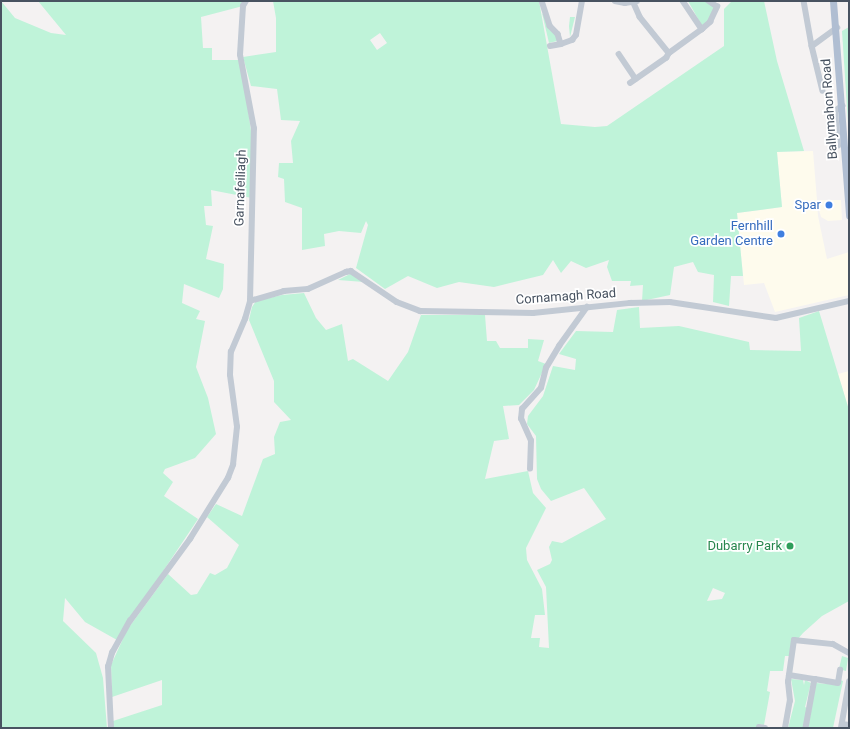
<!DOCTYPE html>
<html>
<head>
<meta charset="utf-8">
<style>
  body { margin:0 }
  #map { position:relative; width:850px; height:729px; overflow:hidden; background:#f4f2f2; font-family:Roboto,sans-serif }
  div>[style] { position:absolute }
  .commercial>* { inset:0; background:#fefbed }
  .green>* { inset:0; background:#bff3d9 }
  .minor>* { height:5.5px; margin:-2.75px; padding:0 2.75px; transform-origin:2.75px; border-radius:2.75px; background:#c2cad4 }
  .major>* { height:7px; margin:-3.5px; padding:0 3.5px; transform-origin:3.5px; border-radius:3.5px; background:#b0bed2 }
  .dots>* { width:11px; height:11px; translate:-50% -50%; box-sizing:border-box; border:2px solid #fff; border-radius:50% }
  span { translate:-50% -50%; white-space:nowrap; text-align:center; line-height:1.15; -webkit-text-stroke:3.5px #fff; paint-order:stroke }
  .street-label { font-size:13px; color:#485361 }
  .shop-label { font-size:13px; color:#366cbe }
  .right { translate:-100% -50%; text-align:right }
  .leisure-label { font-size:13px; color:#27864d }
  .frame { position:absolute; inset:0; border:2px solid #485361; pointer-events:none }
</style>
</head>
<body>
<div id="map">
  <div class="commercial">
    <i style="clip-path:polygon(813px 151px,817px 200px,841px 200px,842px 220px,828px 221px,821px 217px,817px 203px,818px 216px,827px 259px,849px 252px,849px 295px,775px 312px,764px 283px,744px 285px,737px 213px,782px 207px,777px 152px)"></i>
    <i style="clip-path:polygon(849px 371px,849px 410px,838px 374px)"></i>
  </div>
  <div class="green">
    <i style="clip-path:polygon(1px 1px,15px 18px,51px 33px,66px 35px,38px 1px,243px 1px,243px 6px,201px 17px,203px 48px,212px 48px,212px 60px,241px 60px,251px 131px,252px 198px,211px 190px,212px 206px,204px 206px,206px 225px,213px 226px,206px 259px,224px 264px,223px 289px,219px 298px,184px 284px,182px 303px,200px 311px,196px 319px,205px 321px,196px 367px,208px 398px,216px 434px,195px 458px,165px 469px,163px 473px,173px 482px,164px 496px,198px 519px,117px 640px,85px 622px,65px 598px,63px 621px,96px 653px,103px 678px,107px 728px,1px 728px)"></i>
    <i style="clip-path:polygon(evenodd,273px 1px,539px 1px,561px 124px,595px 127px,607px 126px,724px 46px,724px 9px,732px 1px,764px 1px,777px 61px,804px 151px,777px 152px,782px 207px,737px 213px,743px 276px,731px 276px,729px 306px,713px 302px,714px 275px,698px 272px,693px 262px,674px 267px,670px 295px,642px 301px,643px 285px,630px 286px,631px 281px,612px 281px,607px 267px,609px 260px,586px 268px,571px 261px,561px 273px,553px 260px,543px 275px,494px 287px,459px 282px,437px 288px,408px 276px,385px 289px,356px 268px,368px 225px,366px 221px,361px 233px,339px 231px,324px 234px,325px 246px,302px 250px,302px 208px,285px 202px,284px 179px,278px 177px,279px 163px,293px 163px,291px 141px,300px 121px,281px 120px,277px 89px,251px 86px,243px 57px,276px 52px,276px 18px,273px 1px,380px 33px,387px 43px,377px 50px,370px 40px,380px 33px)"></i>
    <i style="clip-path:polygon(688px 1px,705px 1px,714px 7px,708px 22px,702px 26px)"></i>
    <i style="clip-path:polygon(542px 13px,556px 34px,557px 41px,549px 43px)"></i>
    <i style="clip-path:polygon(570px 17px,575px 17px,570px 37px,569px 26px)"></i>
    <i style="clip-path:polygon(849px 27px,849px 138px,842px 31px)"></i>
    <i style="clip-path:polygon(350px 274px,352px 274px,364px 282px,338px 280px)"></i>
    <i style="clip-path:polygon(evenodd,304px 293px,316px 318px,326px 330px,342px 324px,348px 361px,353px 359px,388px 381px,408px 352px,421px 315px,485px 315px,487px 341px,496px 341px,500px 348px,528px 348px,528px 339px,544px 340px,538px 361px,546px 364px,534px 390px,519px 405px,503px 406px,509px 439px,494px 441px,485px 479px,528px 471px,533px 493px,546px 508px,526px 548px,527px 560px,542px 589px,545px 615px,535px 615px,531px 638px,540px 638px,539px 647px,549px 648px,546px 587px,537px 570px,550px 564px,552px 560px,549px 547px,552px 541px,562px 543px,606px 519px,584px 488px,551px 501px,541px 489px,537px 479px,536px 436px,527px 424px,528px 416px,543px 396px,553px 366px,575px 370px,576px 359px,559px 354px,576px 331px,613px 332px,617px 310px,639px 307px,640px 328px,679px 326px,749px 342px,750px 350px,801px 351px,799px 318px,819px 311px,849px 410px,849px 601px,822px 616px,803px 633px,791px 647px,789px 656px,785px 656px,783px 671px,770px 671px,767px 691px,770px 692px,764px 725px,759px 724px,757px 728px,113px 728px,113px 721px,162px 705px,162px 680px,112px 697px,111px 665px,127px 630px,168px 574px,191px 595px,197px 594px,210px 573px,215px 575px,227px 568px,239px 545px,207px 517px,216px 504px,242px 516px,263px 459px,275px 454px,274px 437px,280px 422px,291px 420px,274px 402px,274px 381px,249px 320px,252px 307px,256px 301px,282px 295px,304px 293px,713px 588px,725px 593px,722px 599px,707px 601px,713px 588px)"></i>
    <i style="clip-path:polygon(842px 656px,848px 658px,846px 671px,839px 669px)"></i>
    <i style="clip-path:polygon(791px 679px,803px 680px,804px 685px,805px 680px,811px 683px,805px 707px,807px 708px,803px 728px,788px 728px,795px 701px)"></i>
    <i style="clip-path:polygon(840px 680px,843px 681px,833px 728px,808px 728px,816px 683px,840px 685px)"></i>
  </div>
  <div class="minor">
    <i style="left:542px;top:1px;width:26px;rotate:72deg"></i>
    <i style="left:550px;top:26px;width:11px;rotate:45deg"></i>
    <i style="left:558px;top:34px;width:10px;rotate:73deg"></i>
    <i style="left:561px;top:44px;width:12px;rotate:-20deg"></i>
    <i style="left:572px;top:40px;width:6px;rotate:-51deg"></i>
    <i style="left:576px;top:35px;width:35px;rotate:-80deg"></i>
    <i style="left:615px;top:1px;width:10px;rotate:11deg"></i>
    <i style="left:625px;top:3px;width:12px;rotate:-9deg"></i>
    <i style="left:633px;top:1px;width:17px;rotate:66deg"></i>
    <i style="left:640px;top:17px;width:46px;rotate:51.1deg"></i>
    <i style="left:669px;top:53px;width:41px;rotate:-36deg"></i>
    <i style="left:683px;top:1px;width:34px;rotate:56deg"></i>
    <i style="left:702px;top:29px;width:11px;rotate:-41deg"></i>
    <i style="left:710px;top:22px;width:17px;rotate:-65deg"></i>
    <i style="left:717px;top:7px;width:11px;rotate:-146deg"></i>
    <i style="left:804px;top:1px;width:46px;rotate:79.9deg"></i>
    <i style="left:812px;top:46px;width:31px;rotate:-36deg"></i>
    <i style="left:550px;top:46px;width:11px;rotate:-10deg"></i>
    <i style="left:812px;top:46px;width:46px;rotate:76.3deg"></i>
    <i style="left:619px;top:54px;width:30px;rotate:56deg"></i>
    <i style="left:630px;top:83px;width:44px;rotate:-34.8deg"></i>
    <i style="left:666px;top:58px;width:6px;rotate:-59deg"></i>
    <i style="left:838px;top:146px;width:35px;rotate:-95deg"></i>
    <i style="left:835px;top:111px;width:9px;rotate:-36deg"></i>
    <i style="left:250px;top:301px;width:35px;rotate:-16deg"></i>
    <i style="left:284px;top:291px;width:24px;rotate:-5deg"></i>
    <i style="left:308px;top:289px;width:42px;rotate:-24.1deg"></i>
    <i style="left:346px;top:272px;width:5px;rotate:-11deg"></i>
    <i style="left:351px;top:271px;width:55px;rotate:34deg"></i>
    <i style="left:397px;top:302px;width:25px;rotate:21deg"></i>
    <i style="left:420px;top:311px;width:113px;rotate:1deg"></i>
    <i style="left:533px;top:313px;width:98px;rotate:-5.9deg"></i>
    <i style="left:630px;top:303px;width:40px;rotate:-1.4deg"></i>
    <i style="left:670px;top:302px;width:107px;rotate:8.6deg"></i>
    <i style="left:776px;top:318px;width:75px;rotate:-13.1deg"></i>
    <i style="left:530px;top:469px;width:28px;rotate:-88deg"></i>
    <i style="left:531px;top:441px;width:24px;rotate:-114deg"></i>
    <i style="left:521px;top:419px;width:10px;rotate:-84deg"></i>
    <i style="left:522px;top:409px;width:28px;rotate:-48deg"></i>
    <i style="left:541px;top:388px;width:21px;rotate:-76deg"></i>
    <i style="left:546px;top:368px;width:26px;rotate:-59deg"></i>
    <i style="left:559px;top:346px;width:48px;rotate:-54.3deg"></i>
    <i style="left:789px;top:675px;width:26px;rotate:9deg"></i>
    <i style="left:815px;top:679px;width:50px;rotate:100.4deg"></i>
    <i style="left:815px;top:679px;width:23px;rotate:10deg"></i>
    <i style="left:838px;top:683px;width:13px;rotate:-81deg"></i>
    <i style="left:842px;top:724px;width:7px;rotate:8deg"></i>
    <i style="left:759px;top:727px;width:6px;rotate:9deg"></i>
    <i style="left:111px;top:728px;width:61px;rotate:-92.8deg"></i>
    <i style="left:108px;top:667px;width:15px;rotate:-74deg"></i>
    <i style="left:112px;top:653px;width:37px;rotate:-61deg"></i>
    <i style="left:130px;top:621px;width:102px;rotate:-53.8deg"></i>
    <i style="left:190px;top:539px;width:72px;rotate:-58.1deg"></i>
    <i style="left:228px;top:478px;width:14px;rotate:-69deg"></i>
    <i style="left:233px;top:465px;width:38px;rotate:-84deg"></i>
    <i style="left:237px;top:427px;width:52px;rotate:-97.7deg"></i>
    <i style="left:230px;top:375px;width:23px;rotate:-88deg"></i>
    <i style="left:231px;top:352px;width:36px;rotate:-67deg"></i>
    <i style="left:245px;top:319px;width:19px;rotate:-74deg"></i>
    <i style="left:250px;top:301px;width:172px;rotate:-88.7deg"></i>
    <i style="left:254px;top:129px;width:75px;rotate:-100.7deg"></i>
    <i style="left:240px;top:55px;width:49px;rotate:-86.5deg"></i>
    <i style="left:243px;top:6px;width:6px;rotate:-59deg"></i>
    <i style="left:785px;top:728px;width:27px;rotate:-80deg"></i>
    <i style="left:790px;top:701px;width:19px;rotate:-96deg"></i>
    <i style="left:788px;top:682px;width:42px;rotate:-81.9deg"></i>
    <i style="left:794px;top:640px;width:39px;rotate:6deg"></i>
    <i style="left:833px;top:644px;width:18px;rotate:29deg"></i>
    <i style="left:841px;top:728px;width:47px;rotate:-80.1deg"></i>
  </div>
  <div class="major">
    <i style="left:833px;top:1px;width:215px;rotate:85.7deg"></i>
  </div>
  <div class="dots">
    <i style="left:829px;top:205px;background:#3f7fe0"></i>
    <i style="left:781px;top:234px;background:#3f7fe0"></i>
    <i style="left:790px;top:546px;background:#2e9e5b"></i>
  </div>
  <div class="street-label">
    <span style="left:830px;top:109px;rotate:-94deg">Ballymahon Road</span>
    <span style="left:241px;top:188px;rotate:-88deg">Garnafeiliagh</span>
    <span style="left:566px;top:297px;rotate:-4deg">Cornamagh Road</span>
  </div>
  <div class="shop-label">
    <span class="right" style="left:821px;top:205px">Spar</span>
    <span class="right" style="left:773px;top:234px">Fernhill<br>Garden Centre</span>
  </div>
  <div class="leisure-label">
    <span class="right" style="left:782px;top:546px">Dubarry Park</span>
  </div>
  <div class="frame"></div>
</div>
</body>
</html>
